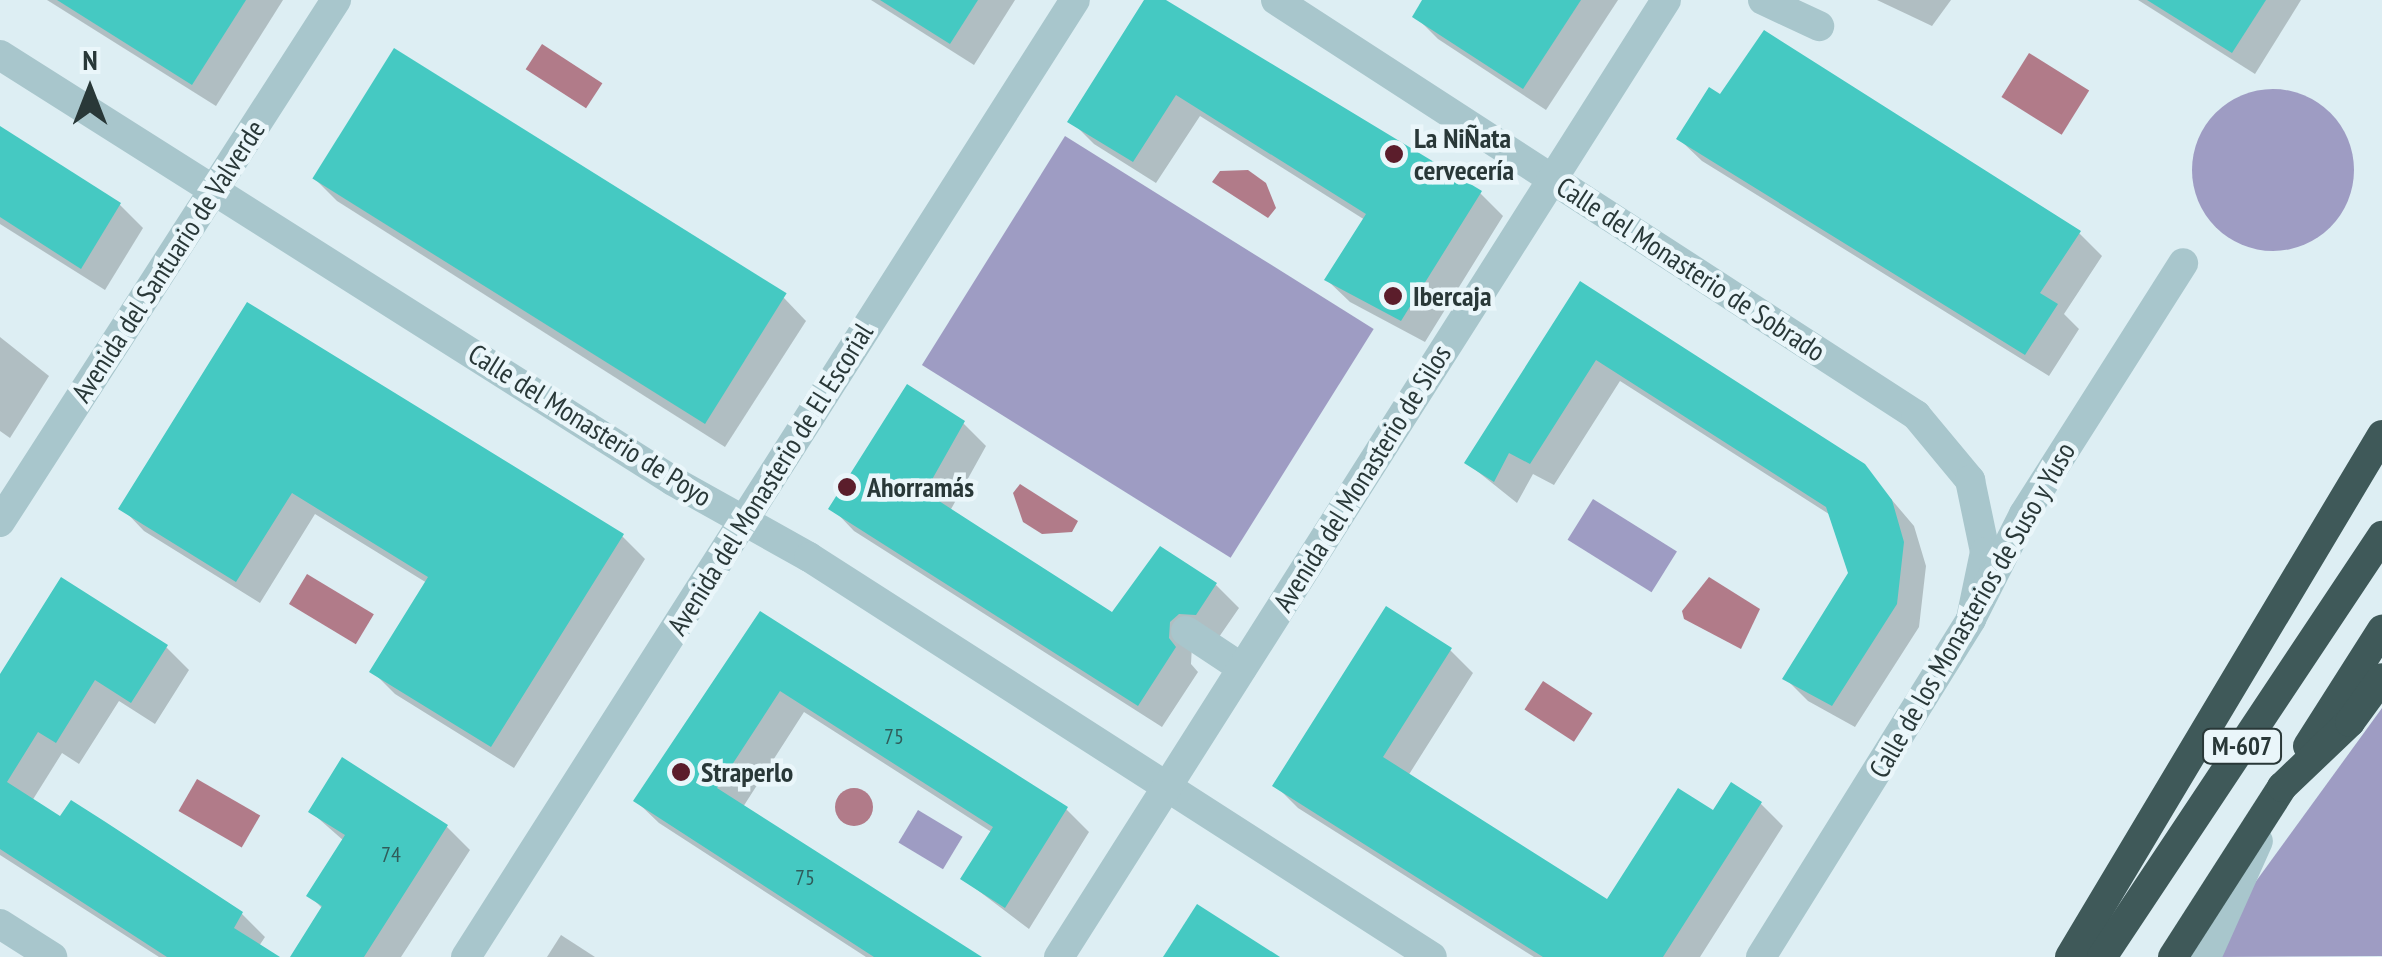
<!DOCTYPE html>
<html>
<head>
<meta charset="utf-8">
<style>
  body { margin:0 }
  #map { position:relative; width:2382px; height:957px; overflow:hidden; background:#ddeef3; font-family:"PT Sans Narrow",sans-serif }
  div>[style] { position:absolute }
  .green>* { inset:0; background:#9e9cc3; transform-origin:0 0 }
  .round { border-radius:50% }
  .water>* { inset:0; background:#b17b89; transform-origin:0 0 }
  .shadow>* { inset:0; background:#0003 }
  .building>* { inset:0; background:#45c9c2; transform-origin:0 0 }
  .minor>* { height:30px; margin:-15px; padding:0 15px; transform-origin:15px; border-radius:15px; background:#a8c6cc }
  .highway>* { height:30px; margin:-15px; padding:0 15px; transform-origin:15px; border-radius:15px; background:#3f5959 }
  .dots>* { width:28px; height:28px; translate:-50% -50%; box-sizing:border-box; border:5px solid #eaf6fa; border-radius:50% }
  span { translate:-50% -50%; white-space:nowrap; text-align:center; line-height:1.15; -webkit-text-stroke:9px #eaf6fa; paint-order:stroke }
  .number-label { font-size:22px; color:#305c5a }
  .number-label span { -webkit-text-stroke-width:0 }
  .shield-label span { padding:2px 8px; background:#eaf6fa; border:2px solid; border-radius:8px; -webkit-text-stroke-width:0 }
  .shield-label { font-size:25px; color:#293838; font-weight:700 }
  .poi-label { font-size:28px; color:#293838; font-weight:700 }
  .left { translate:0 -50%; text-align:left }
  .street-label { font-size:28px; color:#293838 }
  .north { position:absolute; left:40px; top:40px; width:100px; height:100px; -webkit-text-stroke:8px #eaf6fa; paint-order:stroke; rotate:0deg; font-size:28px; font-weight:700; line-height:40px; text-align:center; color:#293838 }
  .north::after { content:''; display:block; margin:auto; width:35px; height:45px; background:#293838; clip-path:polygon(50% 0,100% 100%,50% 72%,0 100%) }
</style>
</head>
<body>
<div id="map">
  <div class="green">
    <i class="round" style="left:2192px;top:89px;width:162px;height:162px"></i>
    <i style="left:1065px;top:136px;width:364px;height:270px;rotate:32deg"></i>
    <i style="left:1593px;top:499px;width:99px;height:48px;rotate:32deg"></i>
    <i style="clip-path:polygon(2382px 708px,2382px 956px,2218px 957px,2254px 884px)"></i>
    <i style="left:918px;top:810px;width:52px;height:38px;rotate:31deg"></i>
  </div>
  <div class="water">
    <i style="left:542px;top:44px;width:72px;height:30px;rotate:33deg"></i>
    <i style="left:2029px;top:53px;width:71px;height:52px;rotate:32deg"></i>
    <i style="clip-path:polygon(1248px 170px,1266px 183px,1276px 208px,1268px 218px,1212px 182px,1220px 171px)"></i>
    <i style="clip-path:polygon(1020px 484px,1078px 521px,1072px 532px,1042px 534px,1023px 522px,1013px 493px)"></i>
    <i style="left:307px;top:574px;width:78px;height:35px;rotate:31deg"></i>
    <i style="clip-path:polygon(1709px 577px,1760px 609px,1741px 649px,1684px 619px,1682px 611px)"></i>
    <i style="left:1543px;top:681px;width:59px;height:34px;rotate:33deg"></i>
    <i style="left:197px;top:779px;width:73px;height:37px;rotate:30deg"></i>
    <i class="round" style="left:835px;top:788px;width:38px;height:38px"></i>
  </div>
  <div class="shadow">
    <i style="clip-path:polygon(47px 0,283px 0,216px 106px)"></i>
    <i style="clip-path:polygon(871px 0,1015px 0,974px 65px)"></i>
    <i style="clip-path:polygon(1147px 0,1161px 0,1480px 193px,1503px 216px,1425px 342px,1350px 302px,1327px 280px,1365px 220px,1200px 116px,1156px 183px,1094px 144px,1071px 121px)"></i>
    <i style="clip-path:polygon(1425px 0,1618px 0,1546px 110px,1438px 39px,1415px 16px)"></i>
    <i style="clip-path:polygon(1877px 0,1951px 0,1932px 26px)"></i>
    <i style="clip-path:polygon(2138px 0,2301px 0,2255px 74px)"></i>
    <i style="clip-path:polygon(0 129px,120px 205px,143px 228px,105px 290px,0 224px)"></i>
    <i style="clip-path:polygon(1679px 139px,2079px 233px,2102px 256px,2064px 314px,2079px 329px,2049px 376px,1702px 161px)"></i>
    <i style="clip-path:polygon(314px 178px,784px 298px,806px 321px,725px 447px,337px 201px)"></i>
    <i style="clip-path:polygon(1581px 285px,1863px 466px,1914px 526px,1926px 566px,1919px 627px,1855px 727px,1808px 701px,1785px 678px,1850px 573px,1832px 516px,1620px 381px,1554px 485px,1533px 474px,1517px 503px,1467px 463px)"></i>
    <i style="clip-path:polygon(248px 305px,622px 536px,645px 559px,514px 768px,395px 694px,372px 671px,427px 583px,315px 514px,260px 603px,144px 531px,122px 508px)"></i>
    <i style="clip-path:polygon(0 337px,49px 376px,10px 438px,0 431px)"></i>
    <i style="clip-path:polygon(963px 423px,986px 446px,950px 511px,1113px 615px,1216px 585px,1239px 608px,1219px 637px,1192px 645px,1191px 664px,1198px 672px,1162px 727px,854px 531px,832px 508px)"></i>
    <i style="clip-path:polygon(761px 615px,1066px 809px,1089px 832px,1029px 929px,963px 879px,993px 833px,804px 712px,743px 807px,978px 957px,866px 957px,659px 823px,636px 801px)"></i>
    <i style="clip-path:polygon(166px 647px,189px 670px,155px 724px,119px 701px,79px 764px,62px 753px,32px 801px,61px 820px,103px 823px,242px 914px,265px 937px,259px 946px,276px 957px,159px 957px,0 855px,0 680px)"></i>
    <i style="clip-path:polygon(1450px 650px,1473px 673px,1408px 776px,1608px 902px,1714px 814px,1760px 803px,1783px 826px,1700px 957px,1534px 957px,1298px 808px,1275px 785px)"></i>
    <i style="clip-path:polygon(343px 761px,447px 827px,470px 850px,401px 957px,293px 957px,323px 909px,309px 895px,344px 841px,311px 812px)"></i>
    <i style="clip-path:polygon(561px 935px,595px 957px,547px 957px)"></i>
  </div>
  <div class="building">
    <i style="clip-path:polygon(57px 0,246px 0,192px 85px)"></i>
    <i style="clip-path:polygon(880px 0,978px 0,950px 44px)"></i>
    <i style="clip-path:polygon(1144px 0,1166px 0,1482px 191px,1401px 321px,1324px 280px,1366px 214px,1176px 95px,1133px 162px,1067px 122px)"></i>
    <i style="clip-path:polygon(1422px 0,1581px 0,1523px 89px,1412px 17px)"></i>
    <i style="clip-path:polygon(2147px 0,2266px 0,2232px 53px)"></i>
    <i style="clip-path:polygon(1764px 30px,2081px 231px,2040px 293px,2058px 304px,2025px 355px,1676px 139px,1709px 87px,1720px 94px)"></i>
    <i style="left:394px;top:48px;width:463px;height:154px;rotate:32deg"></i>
    <i style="clip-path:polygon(0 126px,121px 203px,81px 269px,0 217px)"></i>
    <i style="clip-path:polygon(1580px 281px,1865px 464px,1892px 500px,1904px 542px,1897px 604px,1832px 706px,1782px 679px,1848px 573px,1826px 507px,1596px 360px,1530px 464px,1509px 453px,1494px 482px,1464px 463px)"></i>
    <i style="clip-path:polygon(247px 302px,624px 534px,491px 747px,369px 672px,428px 577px,292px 493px,236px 582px,118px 509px)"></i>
    <i style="clip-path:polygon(907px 384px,965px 421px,925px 492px,987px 532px,1112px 612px,1160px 546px,1217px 583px,1196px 615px,1179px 614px,1170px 622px,1169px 638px,1176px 647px,1138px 706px,828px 509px)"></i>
    <i style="clip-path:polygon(61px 577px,168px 645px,131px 703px,95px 680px,56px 743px,38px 732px,7px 782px,60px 816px,71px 800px,104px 821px,243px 912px,234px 928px,280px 957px,167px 957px,0 849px,0 674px)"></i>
    <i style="clip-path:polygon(1386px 606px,1452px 648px,1383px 757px,1607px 899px,1678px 788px,1713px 810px,1731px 782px,1762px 802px,1663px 957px,1543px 957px,1272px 786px)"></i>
    <i style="clip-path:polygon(760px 611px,1068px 807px,1005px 908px,960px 879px,993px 827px,780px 691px,717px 788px,982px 957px,874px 957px,633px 801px)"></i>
    <i style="clip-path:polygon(342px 757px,448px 825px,364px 957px,290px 957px,322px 906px,306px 896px,345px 835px,308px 812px)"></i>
    <i style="clip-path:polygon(1197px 904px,1280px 957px,1163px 957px)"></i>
  </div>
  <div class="minor">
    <i style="left:1276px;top:0;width:763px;rotate:32.96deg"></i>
    <i style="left:1916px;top:415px;width:85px;rotate:50.3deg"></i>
    <i style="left:1970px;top:480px;width:74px;rotate:78.2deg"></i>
    <i style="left:1985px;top:552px;width:68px;rotate:101.8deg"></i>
    <i style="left:1763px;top:0;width:62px;rotate:24.9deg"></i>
    <i style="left:0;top:55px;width:796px;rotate:32.33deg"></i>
    <i style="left:673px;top:481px;width:156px;rotate:29.2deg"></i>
    <i style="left:809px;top:557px;width:740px;rotate:32.7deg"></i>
    <i style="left:0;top:522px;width:621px;rotate:-57.23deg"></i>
    <i style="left:1186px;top:631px;width:67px;rotate:33.5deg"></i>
    <i style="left:0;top:924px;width:62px;rotate:32.4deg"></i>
    <i style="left:466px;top:957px;width:1134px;rotate:-57.53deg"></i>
    <i style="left:1059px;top:957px;width:1133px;rotate:-57.61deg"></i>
    <i style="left:1761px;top:957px;width:398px;rotate:-58.1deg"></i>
    <i style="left:1971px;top:619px;width:118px;rotate:-63.2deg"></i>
    <i style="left:2024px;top:514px;width:297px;rotate:-57.6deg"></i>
    <i style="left:2206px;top:957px;width:127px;rotate:-65.9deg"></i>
  </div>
  <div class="highway">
    <i style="left:2308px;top:746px;width:138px;rotate:-57.5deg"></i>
    <i style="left:2070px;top:957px;width:608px;rotate:-59.13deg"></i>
    <i style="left:2102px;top:957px;width:506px;rotate:-56.37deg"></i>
    <i style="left:2173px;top:957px;width:202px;rotate:-57.3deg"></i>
    <i style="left:2282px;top:787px;width:94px;rotate:-43.7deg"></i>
    <i style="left:2350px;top:722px;width:54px;rotate:-54deg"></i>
  </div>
  <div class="dots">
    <i style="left:1394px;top:154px;background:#5b1d2b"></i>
    <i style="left:1393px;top:296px;background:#5b1d2b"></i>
    <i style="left:847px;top:487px;background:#5b1d2b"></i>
    <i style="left:681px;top:772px;background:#5b1d2b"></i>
  </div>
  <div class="number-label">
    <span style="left:894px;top:737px">75</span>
    <span style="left:391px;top:855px">74</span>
    <span style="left:805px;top:878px">75</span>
  </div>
  <div class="shield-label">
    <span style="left:2242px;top:746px">M-607</span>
  </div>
  <div class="poi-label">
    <span class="left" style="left:1414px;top:154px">La NiÑata<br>cervecería</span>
    <span class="left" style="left:1413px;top:296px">Ibercaja</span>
    <span class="left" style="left:867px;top:487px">Ahorramás</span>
    <span class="left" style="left:701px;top:772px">Straperlo</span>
  </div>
  <div class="street-label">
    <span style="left:168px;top:261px;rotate:-57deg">Avenida del Santuario de Valverde</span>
    <span style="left:1691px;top:269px;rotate:33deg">Calle del Monasterio de Sobrado</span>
    <span style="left:590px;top:425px;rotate:32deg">Calle del Monasterio de Poyo</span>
    <span style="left:1362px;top:478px;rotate:-58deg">Avenida del Monasterio de Silos</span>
    <span style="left:770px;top:479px;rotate:-58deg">Avenida del Monasterio de El Escorial</span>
    <span style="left:1972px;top:610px;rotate:-60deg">Calle de los Monasterios de Suso y Yuso</span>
  </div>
  <div class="north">N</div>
</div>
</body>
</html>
